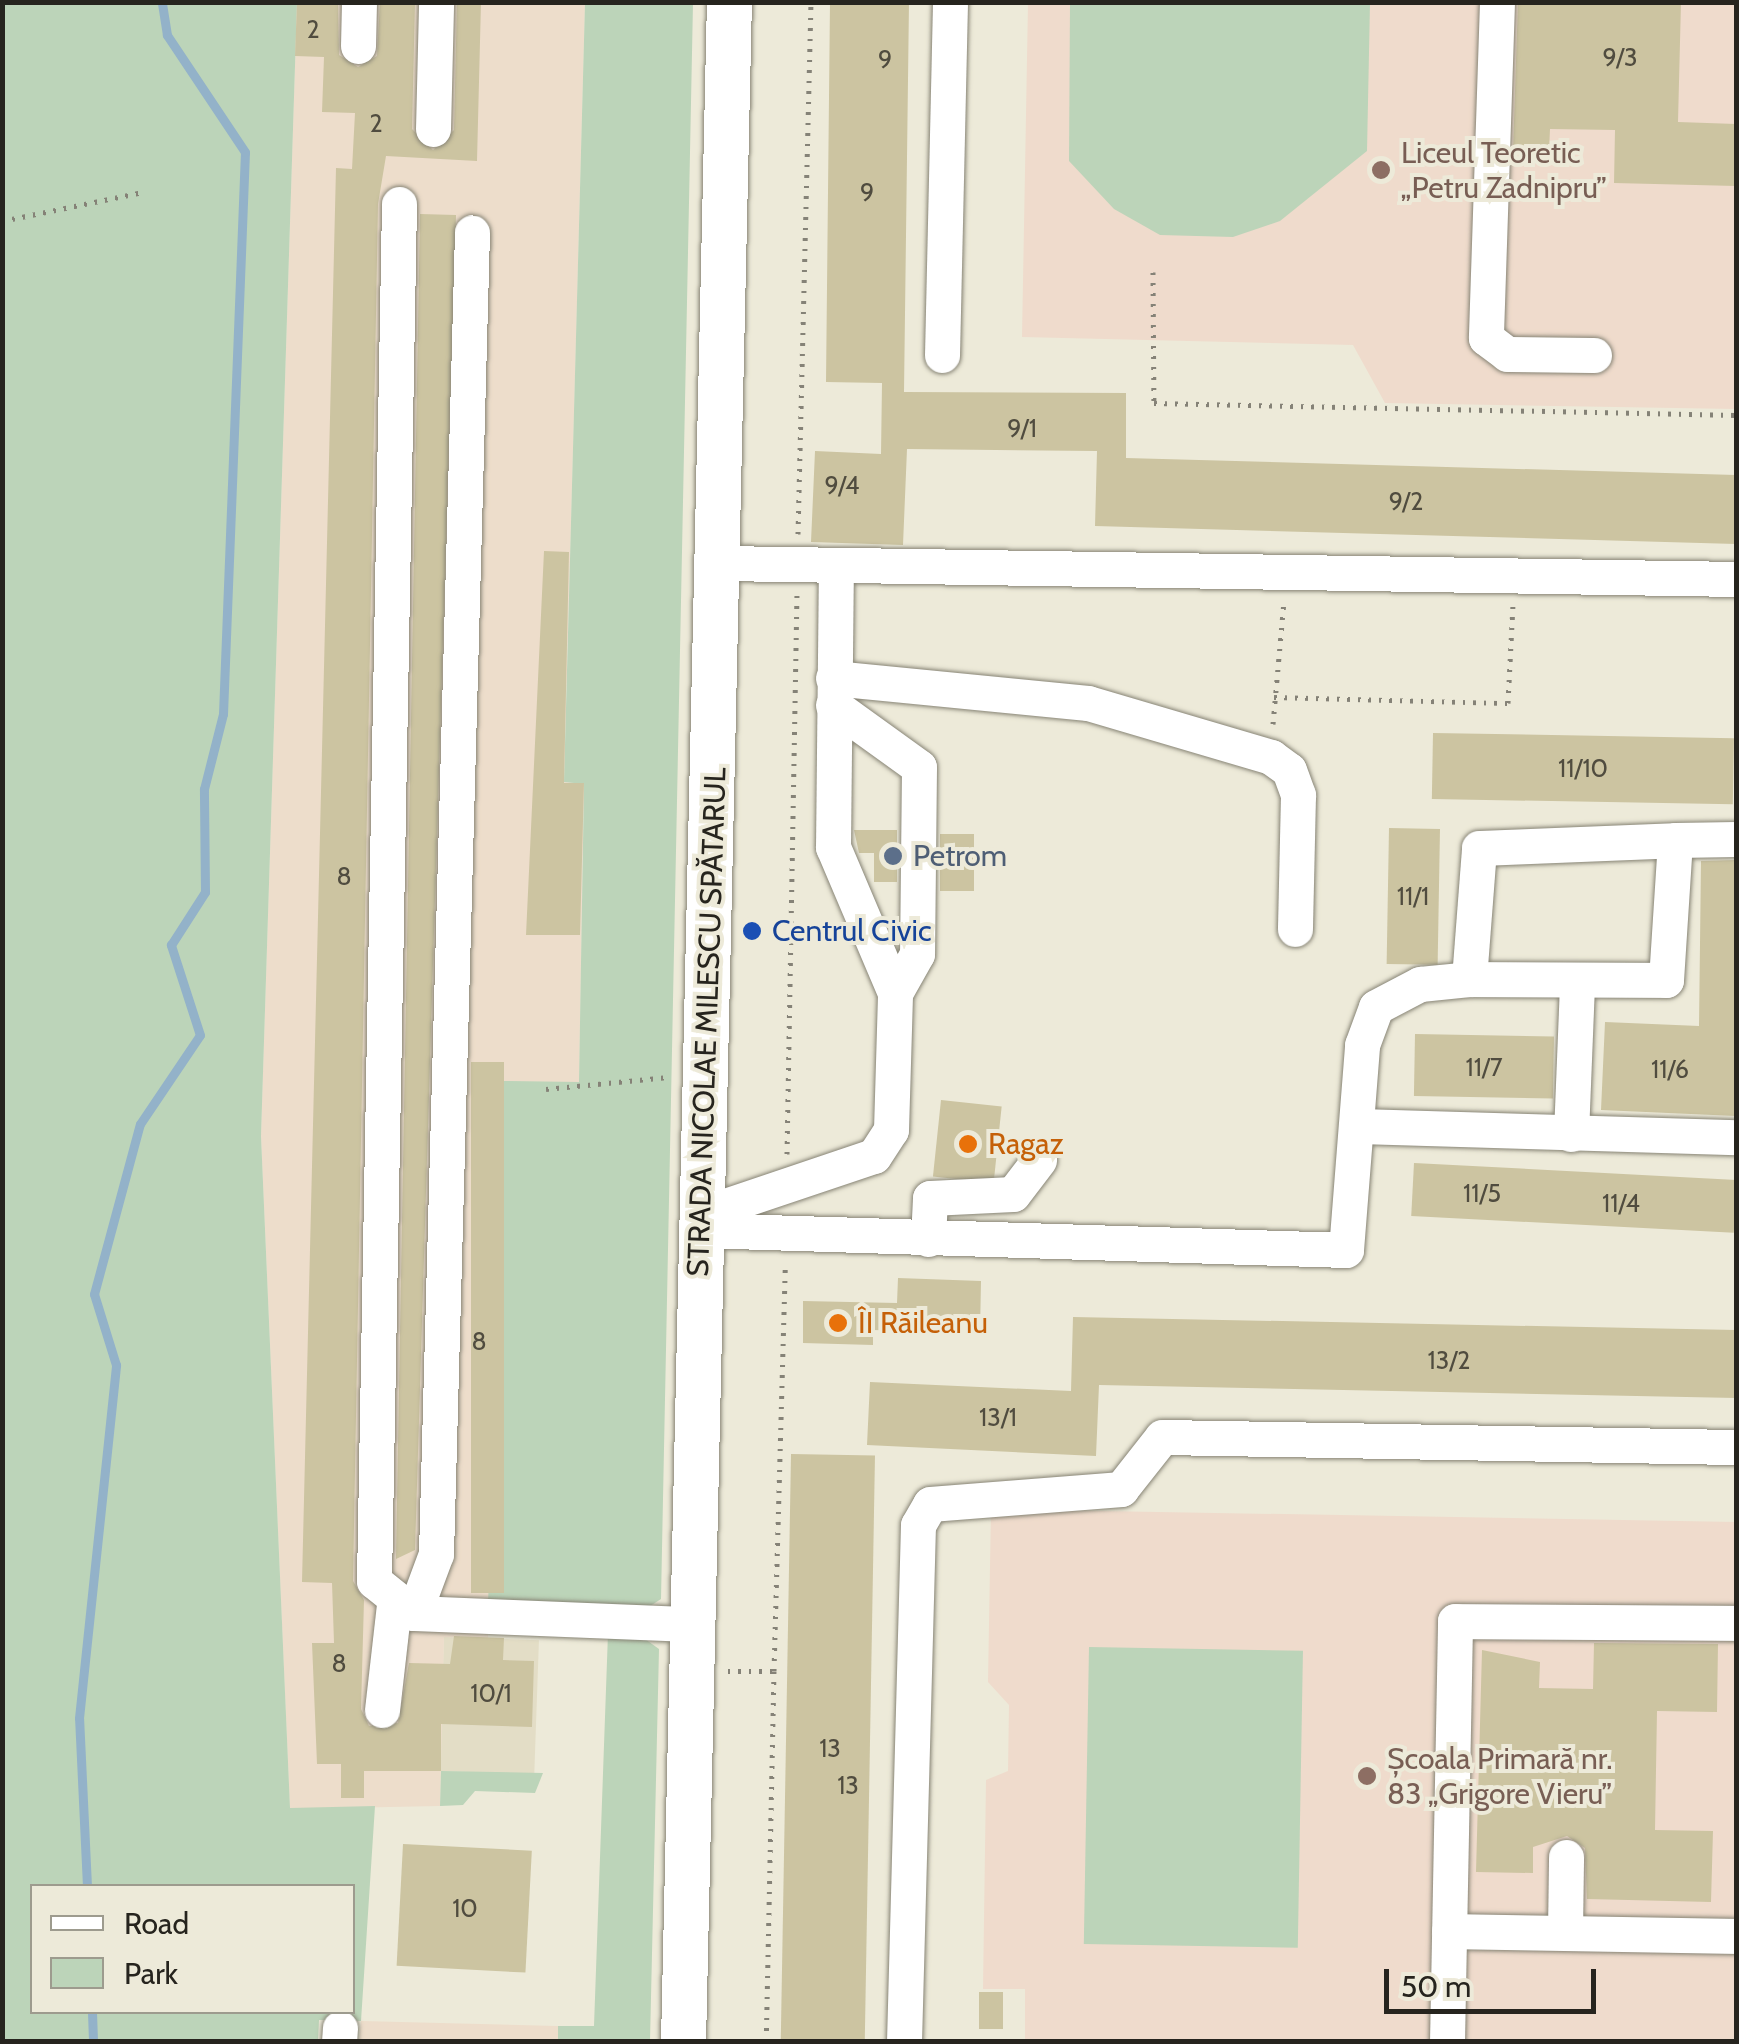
<!DOCTYPE html>
<html>
<head>
<meta charset="utf-8">
<style>
  body { margin:0 }
  #map { position:relative; width:1739px; height:2044px; overflow:hidden; background:#edead9; font-family:Cabin,sans-serif }
  div>[style] { position:absolute }
  .built>* { inset:0; background:#e3ddc6; transform-origin:0 0 }
  .industrial>* { inset:0; background:#edddcb }
  .education>* { inset:0; background:#efdbcc }
  .green>* { inset:0; background:#bcd4b9; transform-origin:0 0 }
  .stream>* { height:9px; margin:-4.5px; padding:0 4.5px; transform-origin:4.5px; border-radius:4.5px; background:#93b2c9 }
  .building>* { inset:0; background:#ccc4a1; transform-origin:0 0 }
  .path>* { height:5px; margin-top:-2.5px; transform-origin:0; background:repeating-linear-gradient(90deg,#858277 0 2.5px,transparent 0 10.5px) }
  .roads { filter:drop-shadow(0 0 2px #878475) drop-shadow(0 0 2px #878475) }
  .minor>* { height:35px; margin:-17.5px; padding:0 17.5px; transform-origin:17.5px; border-radius:17.5px; background:#fff }
  .major>* { height:45px; margin:-22.5px; padding:0 22.5px; transform-origin:22.5px; border-radius:22.5px; background:#fff }
  .dots>* { width:28px; height:28px; translate:-50% -50%; box-sizing:border-box; border:5px solid #edead9; border-radius:50% }
  span { translate:-50% -50%; white-space:nowrap; text-align:center; line-height:1.15; -webkit-text-stroke:8px #edead9; paint-order:stroke }
  .number-label { font-size:25px; color:#504c3f }
  .number-label span { -webkit-text-stroke-width:0 }
  .education-label { font-size:30px; color:#785e54 }
  .left { translate:0 -50%; text-align:left }
  .service-label { font-size:30px; color:#4e5e75 }
  .transit-label { font-size:30px; color:#164399 }
  .street-label { font-size:30px; color:#26241e }
  .food-label { font-size:30px; color:#c56008 }
  .frame { position:absolute; inset:0; border:5px solid #26241e; pointer-events:none }
  .legend { position:absolute; left:30px; top:1884px; width:325px; height:130px; box-sizing:border-box; background:#edead9; border:2px solid #9d9b8e; margin:0; padding:12px 18px; list-style:none; font-size:30px; color:#26241e }
  .legend li { display:flex; align-items:center; gap:20px; height:50px }
  .legend b { width:50px; border:2px solid #9d9b8e }
  .scale { position:absolute; left:1384px; top:1969px; width:212px; height:45px; box-sizing:border-box; border:5px solid #26241e; border-top:0; padding-left:12px; font-size:30px; line-height:35px; white-space:nowrap; color:#26241e; -webkit-text-stroke:8px #edead9; paint-order:stroke }
</style>
</head>
<body>
<div id="map">
  <div class="built">
    <i style="left:444px;top:1637px;width:95px;height:134px;rotate:2deg"></i>
  </div>
  <div class="industrial">
    <i style="clip-path:polygon(297px 3px,585px 3px,564px 782px,584px 783px,579px 1083px,503px 1082px,488px 1638px,444px 1637px,440px 1806px,290px 1809px,261px 1136px)"></i>
    <i style="clip-path:polygon(361px 2021px,558px 2026px,558px 2041px,359px 2042px)"></i>
  </div>
  <div class="education">
    <i style="clip-path:polygon(1028px 3px,1736px 3px,1736px 409px,1385px 403px,1353px 345px,1022px 337px)"></i>
    <i style="clip-path:polygon(991px 1509px,1736px 1522px,1736px 2041px,1025px 2041px,1025px 1989px,983px 1989px,986px 1780px,1008px 1771px,1009px 1705px,988px 1682px)"></i>
  </div>
  <div class="green">
    <i style="clip-path:polygon(evenodd,3px 3px,297px 3px,261px 1136px,290px 1808px,375px 1806px,361px 2021px,319px 2020px,318px 2041px,3px 2042px,3px 3px,32px 1886px,352px 1886px,352px 2012px,32px 2012px,32px 1886px)"></i>
    <i style="clip-path:polygon(585px 3px,693px 3px,661px 1599px,644px 1610px,488px 1607px,503px 1081px,579px 1082px,584px 784px,564px 782px)"></i>
    <i style="clip-path:polygon(1070px 3px,1370px 3px,1367px 151px,1280px 221px,1233px 237px,1160px 235px,1114px 209px,1069px 161px)"></i>
    <i style="clip-path:polygon(608px 1633px,638px 1634px,659px 1649px,650px 2041px,558px 2042px,558px 2026px,594px 2026px)"></i>
    <i style="left:1089px;top:1647px;width:214px;height:297px;rotate:1deg"></i>
    <i style="clip-path:polygon(441px 1771px,543px 1773px,535px 1793px,475px 1791px,463px 1805px,440px 1806px)"></i>
  </div>
  <div class="stream">
    <i style="left:87px;top:1886px;width:168px;rotate:-92.7deg"></i>
    <i style="left:79px;top:1718px;width:355px;rotate:-84deg"></i>
    <i style="left:116px;top:1365px;width:74px;rotate:-107.2deg"></i>
    <i style="left:94px;top:1294px;width:176px;rotate:-74.9deg"></i>
    <i style="left:140px;top:1124px;width:107px;rotate:-56deg"></i>
    <i style="left:200px;top:1035px;width:95px;rotate:-107.9deg"></i>
    <i style="left:171px;top:945px;width:63px;rotate:-57.3deg"></i>
    <i style="left:205px;top:892px;width:103px;rotate:-90.6deg"></i>
    <i style="left:204px;top:789px;width:77px;rotate:-75.8deg"></i>
    <i style="left:223px;top:714px;width:562px;rotate:-87.76deg"></i>
    <i style="left:245px;top:152px;width:141px;rotate:-123.7deg"></i>
    <i style="left:167px;top:35px;width:33px;rotate:-99deg"></i>
    <i style="left:92px;top:2012px;width:30px;rotate:88deg"></i>
  </div>
  <div class="building">
    <i style="clip-path:polygon(297px 2px,338px 2px,339px 55px,358px 67px,377px 56px,380px 2px,415px 2px,412px 129px,433px 150px,454px 130px,457px 2px,481px 2px,477px 161px,386px 156px,378px 204px,353px 1581px,364px 1600px,361px 1709px,369px 1726px,398px 1723px,409px 1663px,450px 1664px,454px 1636px,504px 1638px,503px 1660px,534px 1661px,532px 1727px,441px 1724px,441px 1771px,364px 1771px,364px 1798px,341px 1798px,341px 1764px,317px 1764px,312px 1643px,334px 1643px,332px 1583px,302px 1582px,336px 168px,352px 169px,355px 113px,322px 112px,324px 57px,295px 56px)"></i>
    <i style="clip-path:polygon(830px 2px,909px 2px,904px 392px,1126px 393px,1126px 458px,1736px 475px,1736px 544px,1095px 526px,1097px 451px,907px 449px,903px 545px,811px 542px,815px 451px,881px 454px,882px 383px,826px 382px)"></i>
    <i style="clip-path:polygon(1518px 2px,1681px 2px,1678px 122px,1736px 124px,1736px 186px,1614px 183px,1615px 130px,1550px 129px,1549px 152px,1513px 151px)"></i>
    <i style="clip-path:polygon(420px 214px,456px 215px,415px 1550px,396px 1559px)"></i>
    <i style="clip-path:polygon(544px 551px,569px 552px,564px 783px,584px 783px,580px 935px,526px 935px)"></i>
    <i style="left:1433px;top:733px;width:301px;height:66px;rotate:1deg"></i>
    <i style="left:1389px;top:828px;width:51px;height:136px;rotate:1deg"></i>
    <i style="clip-path:polygon(854px 830px,897px 830px,897px 882px,874px 882px,874px 853px,859px 853px)"></i>
    <i style="left:940px;top:834px;width:34px;height:57px"></i>
    <i style="clip-path:polygon(1736px 860px,1736px 1116px,1601px 1110px,1605px 1022px,1699px 1026px,1701px 861px)"></i>
    <i style="left:1415px;top:1034px;width:139px;height:62px;rotate:1deg"></i>
    <i style="left:471px;top:1062px;width:33px;height:531px"></i>
    <i style="left:941px;top:1100px;width:61px;height:77px;rotate:6deg"></i>
    <i style="left:1414px;top:1163px;width:323px;height:53px;rotate:3deg"></i>
    <i style="clip-path:polygon(898px 1278px,981px 1281px,980px 1333px,873px 1330px,873px 1345px,803px 1343px,803px 1301px,897px 1303px)"></i>
    <i style="clip-path:polygon(1073px 1317px,1736px 1330px,1736px 1398px,1099px 1385px,1096px 1456px,867px 1445px,870px 1382px,1071px 1391px)"></i>
    <i style="left:791px;top:1454px;width:84px;height:588px;rotate:1deg"></i>
    <i style="clip-path:polygon(1594px 1643px,1718px 1644px,1717px 1712px,1657px 1711px,1655px 1830px,1713px 1831px,1711px 1902px,1587px 1899px,1585px 1848px,1567px 1836px,1533px 1847px,1533px 1873px,1476px 1872px,1482px 1650px,1540px 1662px,1539px 1688px,1593px 1689px)"></i>
    <i style="left:403px;top:1844px;width:129px;height:122px;rotate:3deg"></i>
    <i style="left:979px;top:1992px;width:24px;height:37px"></i>
  </div>
  <div class="path">
    <i style="left:2px;top:221px;width:144px;rotate:-11.6deg"></i>
    <i style="left:1153px;top:272px;width:131px;rotate:89.6deg"></i>
    <i style="left:1154px;top:403px;width:582px;rotate:1.18deg"></i>
    <i style="left:798px;top:534px;width:532px;rotate:-88.6deg"></i>
    <i style="left:1274px;top:697px;width:234px;rotate:1.5deg"></i>
    <i style="left:1508px;top:703px;width:98px;rotate:-87.1deg"></i>
    <i style="left:1273px;top:724px;width:124px;rotate:-84.9deg"></i>
    <i style="left:546px;top:1089px;width:123px;rotate:-5.6deg"></i>
    <i style="left:787px;top:1154px;width:559px;rotate:-88.98deg"></i>
    <i style="left:728px;top:1671px;width:46px"></i>
    <i style="left:774px;top:1671px;width:371px;rotate:91.2deg"></i>
    <i style="left:774px;top:1671px;width:406px;rotate:-88.4deg"></i>
  </div>
  <div class="roads">
    <div class="minor">
      <i style="left:1497px;top:2px;width:336px;rotate:91.9deg"></i>
      <i style="left:1486px;top:338px;width:26px;rotate:37deg"></i>
      <i style="left:1507px;top:354px;width:87px;rotate:0.7deg"></i>
      <i style="left:358px;top:46px;width:44px;rotate:-88.7deg"></i>
      <i style="left:433px;top:129px;width:127px;rotate:-88.6deg"></i>
      <i style="left:399px;top:204px;width:1377px;rotate:91.04deg"></i>
      <i style="left:374px;top:1581px;width:51px;rotate:38.7deg"></i>
      <i style="left:414px;top:1613px;width:277px;rotate:2.3deg"></i>
      <i style="left:942px;top:355px;width:353px;rotate:-88.7deg"></i>
      <i style="left:721px;top:563px;width:1015px;rotate:0.9deg"></i>
      <i style="left:833px;top:678px;width:256px;rotate:5.6deg"></i>
      <i style="left:1088px;top:703px;width:191px;rotate:16.4deg"></i>
      <i style="left:1271px;top:757px;width:22px;rotate:36deg"></i>
      <i style="left:1289px;top:770px;width:27px;rotate:70deg"></i>
      <i style="left:1298px;top:795px;width:134px;rotate:91.3deg"></i>
      <i style="left:833px;top:705px;width:106px;rotate:35.8deg"></i>
      <i style="left:919px;top:767px;width:187px;rotate:90.6deg"></i>
      <i style="left:917px;top:954px;width:45px;rotate:119.4deg"></i>
      <i style="left:1469px;top:979px;width:131px;rotate:-85.6deg"></i>
      <i style="left:1479px;top:848px;width:196px;rotate:-2.3deg"></i>
      <i style="left:1360px;top:1126px;width:376px;rotate:1.7deg"></i>
      <i style="left:1571px;top:1134px;width:152px;rotate:-87.7deg"></i>
      <i style="left:700px;top:1230px;width:646px;rotate:1.77deg"></i>
      <i style="left:1346px;top:1250px;width:206px;rotate:-85.5deg"></i>
      <i style="left:1362px;top:1045px;width:40px;rotate:-69.8deg"></i>
      <i style="left:1376px;top:1007px;width:50px;rotate:-27.6deg"></i>
      <i style="left:1420px;top:984px;width:49px;rotate:-5.8deg"></i>
      <i style="left:1469px;top:979px;width:197px;rotate:0.3deg"></i>
      <i style="left:1666px;top:980px;width:140px;rotate:-86.3deg"></i>
      <i style="left:1675px;top:840px;width:61px;rotate:-0.9deg"></i>
      <i style="left:700px;top:1230px;width:35px;rotate:-44deg"></i>
      <i style="left:725px;top:1206px;width:157px;rotate:-18.6deg"></i>
      <i style="left:874px;top:1156px;width:31px;rotate:-57deg"></i>
      <i style="left:891px;top:1130px;width:137px;rotate:-88.3deg"></i>
      <i style="left:895px;top:993px;width:159px;rotate:-113deg"></i>
      <i style="left:833px;top:847px;width:281px;rotate:-89.4deg"></i>
      <i style="left:928px;top:1239px;width:41px;rotate:-87.2deg"></i>
      <i style="left:930px;top:1198px;width:83px;rotate:-2.8deg"></i>
      <i style="left:1013px;top:1194px;width:43px;rotate:-52.6deg"></i>
      <i style="left:414px;top:1613px;width:63px;rotate:-69.6deg"></i>
      <i style="left:436px;top:1554px;width:1322px;rotate:-88.44deg"></i>
      <i style="left:382px;top:1710px;width:107px;rotate:-83.5deg"></i>
      <i style="left:1449px;top:1931px;width:287px;rotate:1deg"></i>
      <i style="left:1565px;top:1932px;width:75px;rotate:-89.2deg"></i>
      <i style="left:339px;top:2042px;width:14px;rotate:-86deg"></i>
      <i style="left:904px;top:2042px;width:517px;rotate:-88.45deg"></i>
      <i style="left:918px;top:1525px;width:24px;rotate:-60deg"></i>
      <i style="left:930px;top:1504px;width:192px;rotate:-4.5deg"></i>
      <i style="left:1121px;top:1489px;width:66px;rotate:-51.7deg"></i>
      <i style="left:1162px;top:1437px;width:574px;rotate:1deg"></i>
      <i style="left:1447px;top:2042px;width:421px;rotate:-88.9deg"></i>
      <i style="left:1455px;top:1621px;width:281px;rotate:0.4deg"></i>
    </div>
    <div class="major">
      <i style="left:683px;top:2042px;width:2041px;rotate:-88.71deg"></i>
    </div>
  </div>
  <div class="dots">
    <i style="left:1381px;top:170px;background:#8d6e63"></i>
    <i style="left:893px;top:856px;background:#5c6f8a"></i>
    <i style="left:752px;top:931px;background:#1a4fb4"></i>
    <i style="left:968px;top:1144px;background:#e8710a"></i>
    <i style="left:838px;top:1323px;background:#e8710a"></i>
    <i style="left:1367px;top:1776px;background:#8d6e63"></i>
  </div>
  <div class="number-label">
    <span style="left:313px;top:29px">2</span>
    <span style="left:1620px;top:57px">9/3</span>
    <span style="left:885px;top:59px">9</span>
    <span style="left:376px;top:123px">2</span>
    <span style="left:867px;top:192px">9</span>
    <span style="left:1022px;top:428px">9/1</span>
    <span style="left:842px;top:485px">9/4</span>
    <span style="left:1406px;top:501px">9/2</span>
    <span style="left:1583px;top:768px">11/10</span>
    <span style="left:344px;top:876px">8</span>
    <span style="left:1413px;top:896px">11/1</span>
    <span style="left:1484px;top:1067px">11/7</span>
    <span style="left:1670px;top:1069px">11/6</span>
    <span style="left:1482px;top:1193px">11/5</span>
    <span style="left:1621px;top:1203px">11/4</span>
    <span style="left:479px;top:1341px">8</span>
    <span style="left:1449px;top:1360px">13/2</span>
    <span style="left:998px;top:1417px">13/1</span>
    <span style="left:339px;top:1663px">8</span>
    <span style="left:491px;top:1693px">10/1</span>
    <span style="left:830px;top:1748px">13</span>
    <span style="left:848px;top:1785px">13</span>
    <span style="left:465px;top:1908px">10</span>
  </div>
  <div class="education-label">
    <span class="left" style="left:1401px;top:170px">Liceul Teoretic<br>„Petru Zadnipru”</span>
    <span class="left" style="left:1387px;top:1776px">Școala Primară nr.<br>83 „Grigore Vieru”</span>
  </div>
  <div class="service-label">
    <span class="left" style="left:913px;top:856px">Petrom</span>
  </div>
  <div class="transit-label">
    <span class="left" style="left:772px;top:931px">Centrul Civic</span>
  </div>
  <div class="street-label">
    <span style="left:707px;top:1022px;rotate:-88deg">STRADA NICOLAE MILESCU SPĂTARUL</span>
  </div>
  <div class="food-label">
    <span class="left" style="left:988px;top:1144px">Ragaz</span>
    <span class="left" style="left:858px;top:1323px">ÎI Răileanu</span>
  </div>
  <div class="frame"></div>
  <ul class="legend">
  <li><b style="height:12px;background:#fff"></b>Road</li>
  <li><b style="height:28px;background:#bcd4b9"></b>Park</li>
  </ul>
  <div class="scale">50 m</div>
</div>
</body>
</html>
